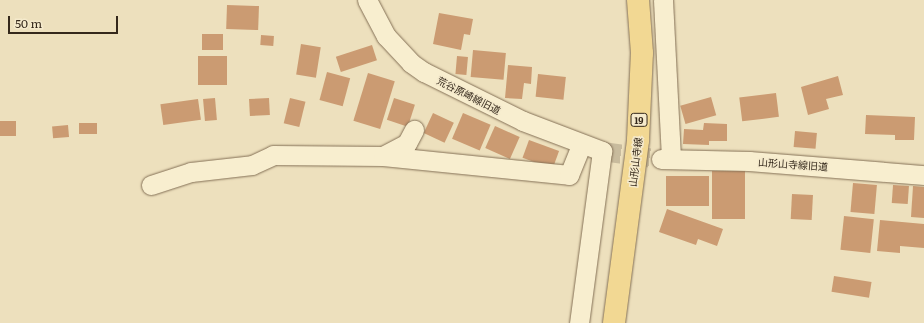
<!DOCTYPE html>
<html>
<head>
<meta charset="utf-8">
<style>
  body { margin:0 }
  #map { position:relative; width:924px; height:323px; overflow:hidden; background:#ede0bd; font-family:Literata,"Noto Sans JP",serif }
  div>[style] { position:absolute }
  .building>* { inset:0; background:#cb9b72; transform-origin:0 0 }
  .minor-tunnel>* { height:19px; margin-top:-9.5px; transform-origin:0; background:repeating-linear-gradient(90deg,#c8bb9d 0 19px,transparent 0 29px) }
  .roads { filter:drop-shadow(0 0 1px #847056) drop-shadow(0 0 1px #847056) }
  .minor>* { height:19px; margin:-9.5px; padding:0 9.5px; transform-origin:9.5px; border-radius:9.5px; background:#f8eecf }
  .major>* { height:22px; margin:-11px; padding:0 11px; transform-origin:11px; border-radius:11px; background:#f2d893 }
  span { translate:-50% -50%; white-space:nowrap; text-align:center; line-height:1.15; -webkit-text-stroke:3px #f5eacc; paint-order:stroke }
  .shield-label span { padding:1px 3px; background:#f5eacc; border:1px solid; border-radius:3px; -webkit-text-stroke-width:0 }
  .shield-label { font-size:9px; color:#34281b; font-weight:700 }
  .street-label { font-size:10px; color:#34281b }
  .scale { position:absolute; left:8px; top:16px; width:110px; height:18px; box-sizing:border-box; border:2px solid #34281b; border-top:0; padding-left:5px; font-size:12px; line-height:14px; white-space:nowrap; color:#34281b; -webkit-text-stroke:3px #f5eacc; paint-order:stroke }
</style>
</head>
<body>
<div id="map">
  <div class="building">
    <i style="left:227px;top:5px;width:32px;height:24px;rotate:2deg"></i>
    <i style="clip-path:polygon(439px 13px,473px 19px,470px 35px,464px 34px,461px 50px,433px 44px)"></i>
    <i style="left:202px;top:34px;width:21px;height:16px"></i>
    <i style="left:261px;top:35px;width:13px;height:10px;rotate:4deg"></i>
    <i style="left:301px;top:44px;width:20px;height:31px;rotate:9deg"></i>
    <i style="left:372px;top:45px;width:16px;height:38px;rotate:72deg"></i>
    <i style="left:473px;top:50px;width:33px;height:27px;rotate:5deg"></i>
    <i style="left:198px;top:56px;width:29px;height:29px"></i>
    <i style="left:457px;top:56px;width:11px;height:18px;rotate:5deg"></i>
    <i style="clip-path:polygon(508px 65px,532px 67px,531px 84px,524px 83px,522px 99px,505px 98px)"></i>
    <i style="left:327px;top:72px;width:24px;height:29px;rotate:15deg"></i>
    <i style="left:368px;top:73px;width:28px;height:50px;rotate:17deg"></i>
    <i style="left:538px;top:74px;width:28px;height:23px;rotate:6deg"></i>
    <i style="clip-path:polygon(838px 76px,843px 95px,826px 99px,829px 109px,808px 115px,801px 87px)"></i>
    <i style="left:776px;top:93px;width:24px;height:37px;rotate:83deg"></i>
    <i style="left:711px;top:97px;width:19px;height:32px;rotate:74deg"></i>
    <i style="left:215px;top:98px;width:22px;height:12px;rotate:85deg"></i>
    <i style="left:269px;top:98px;width:17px;height:20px;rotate:87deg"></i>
    <i style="left:290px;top:98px;width:16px;height:26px;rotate:14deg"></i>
    <i style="left:394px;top:98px;width:22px;height:23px;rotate:18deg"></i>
    <i style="left:198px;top:99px;width:21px;height:38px;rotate:82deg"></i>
    <i style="left:433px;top:113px;width:23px;height:22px;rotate:25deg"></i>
    <i style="left:463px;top:113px;width:30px;height:28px;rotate:23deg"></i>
    <i style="clip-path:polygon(866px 115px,915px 117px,914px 140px,895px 140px,895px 135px,865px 134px)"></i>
    <i style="left:16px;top:121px;width:15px;height:16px;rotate:90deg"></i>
    <i style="left:97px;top:123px;width:11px;height:18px;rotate:90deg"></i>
    <i style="clip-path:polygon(704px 123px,727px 124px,727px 141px,709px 141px,709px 145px,683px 144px,684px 129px,703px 130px)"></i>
    <i style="left:68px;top:125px;width:12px;height:16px;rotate:85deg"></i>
    <i style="left:495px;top:126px;width:27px;height:24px;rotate:24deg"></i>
    <i style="left:795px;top:131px;width:22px;height:16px;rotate:5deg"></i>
    <i style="left:529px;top:140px;width:32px;height:19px;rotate:20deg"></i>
    <i style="left:712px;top:171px;width:33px;height:48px"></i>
    <i style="left:666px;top:176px;width:43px;height:30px"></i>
    <i style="left:853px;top:183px;width:24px;height:29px;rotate:5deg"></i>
    <i style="left:893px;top:185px;width:16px;height:18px;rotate:4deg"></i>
    <i style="clip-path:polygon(913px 186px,924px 187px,924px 218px,911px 217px)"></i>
    <i style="left:792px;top:194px;width:21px;height:25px;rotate:3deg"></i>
    <i style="clip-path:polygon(667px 209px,723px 229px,717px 246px,698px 239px,696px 245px,659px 232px)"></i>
    <i style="left:844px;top:216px;width:30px;height:34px;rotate:6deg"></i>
    <i style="clip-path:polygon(880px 220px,924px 224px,924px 248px,900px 246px,900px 253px,877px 251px)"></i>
    <i style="left:834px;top:276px;width:38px;height:16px;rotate:9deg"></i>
  </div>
  <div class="minor-tunnel">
    <i style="left:602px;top:151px;width:60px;rotate:7.7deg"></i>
  </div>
  <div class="roads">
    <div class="minor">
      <i style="left:367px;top:0;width:41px;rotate:62.2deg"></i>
      <i style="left:386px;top:36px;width:37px;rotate:47deg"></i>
      <i style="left:411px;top:63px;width:16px;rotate:35deg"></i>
      <i style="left:424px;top:72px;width:110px;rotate:26.3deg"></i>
      <i style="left:523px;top:121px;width:85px;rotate:20.8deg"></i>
      <i style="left:602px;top:151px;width:174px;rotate:97.6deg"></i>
      <i style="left:663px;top:0;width:159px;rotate:87.1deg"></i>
      <i style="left:383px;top:156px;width:187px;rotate:5.8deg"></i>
      <i style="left:569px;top:175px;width:32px;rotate:-68deg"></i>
      <i style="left:661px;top:159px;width:88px;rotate:1.3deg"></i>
      <i style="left:749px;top:161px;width:176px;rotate:4.6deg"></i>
      <i style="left:151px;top:185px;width:42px;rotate:-18deg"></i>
      <i style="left:191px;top:172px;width:61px;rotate:-6.5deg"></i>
      <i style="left:252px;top:165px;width:23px;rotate:-25deg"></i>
      <i style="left:273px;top:155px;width:110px;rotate:0.5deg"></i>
      <i style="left:383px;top:156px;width:27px;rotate:-28deg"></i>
      <i style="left:407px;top:143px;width:15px;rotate:-62deg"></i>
    </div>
    <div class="major">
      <i style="left:614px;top:323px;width:185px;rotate:-82.5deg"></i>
      <i style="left:638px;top:140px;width:87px;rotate:-87.4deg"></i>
      <i style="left:642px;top:53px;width:53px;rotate:-94.3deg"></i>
    </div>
  </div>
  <div class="shield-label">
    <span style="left:639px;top:120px">19</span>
  </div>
  <div class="street-label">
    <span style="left:469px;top:95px;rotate:27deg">荒谷原崎線旧道</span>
    <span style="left:635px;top:162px;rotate:-83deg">山形山寺線</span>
    <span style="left:793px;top:164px;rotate:4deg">山形山寺線旧道</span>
  </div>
  <div class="scale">50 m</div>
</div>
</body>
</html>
